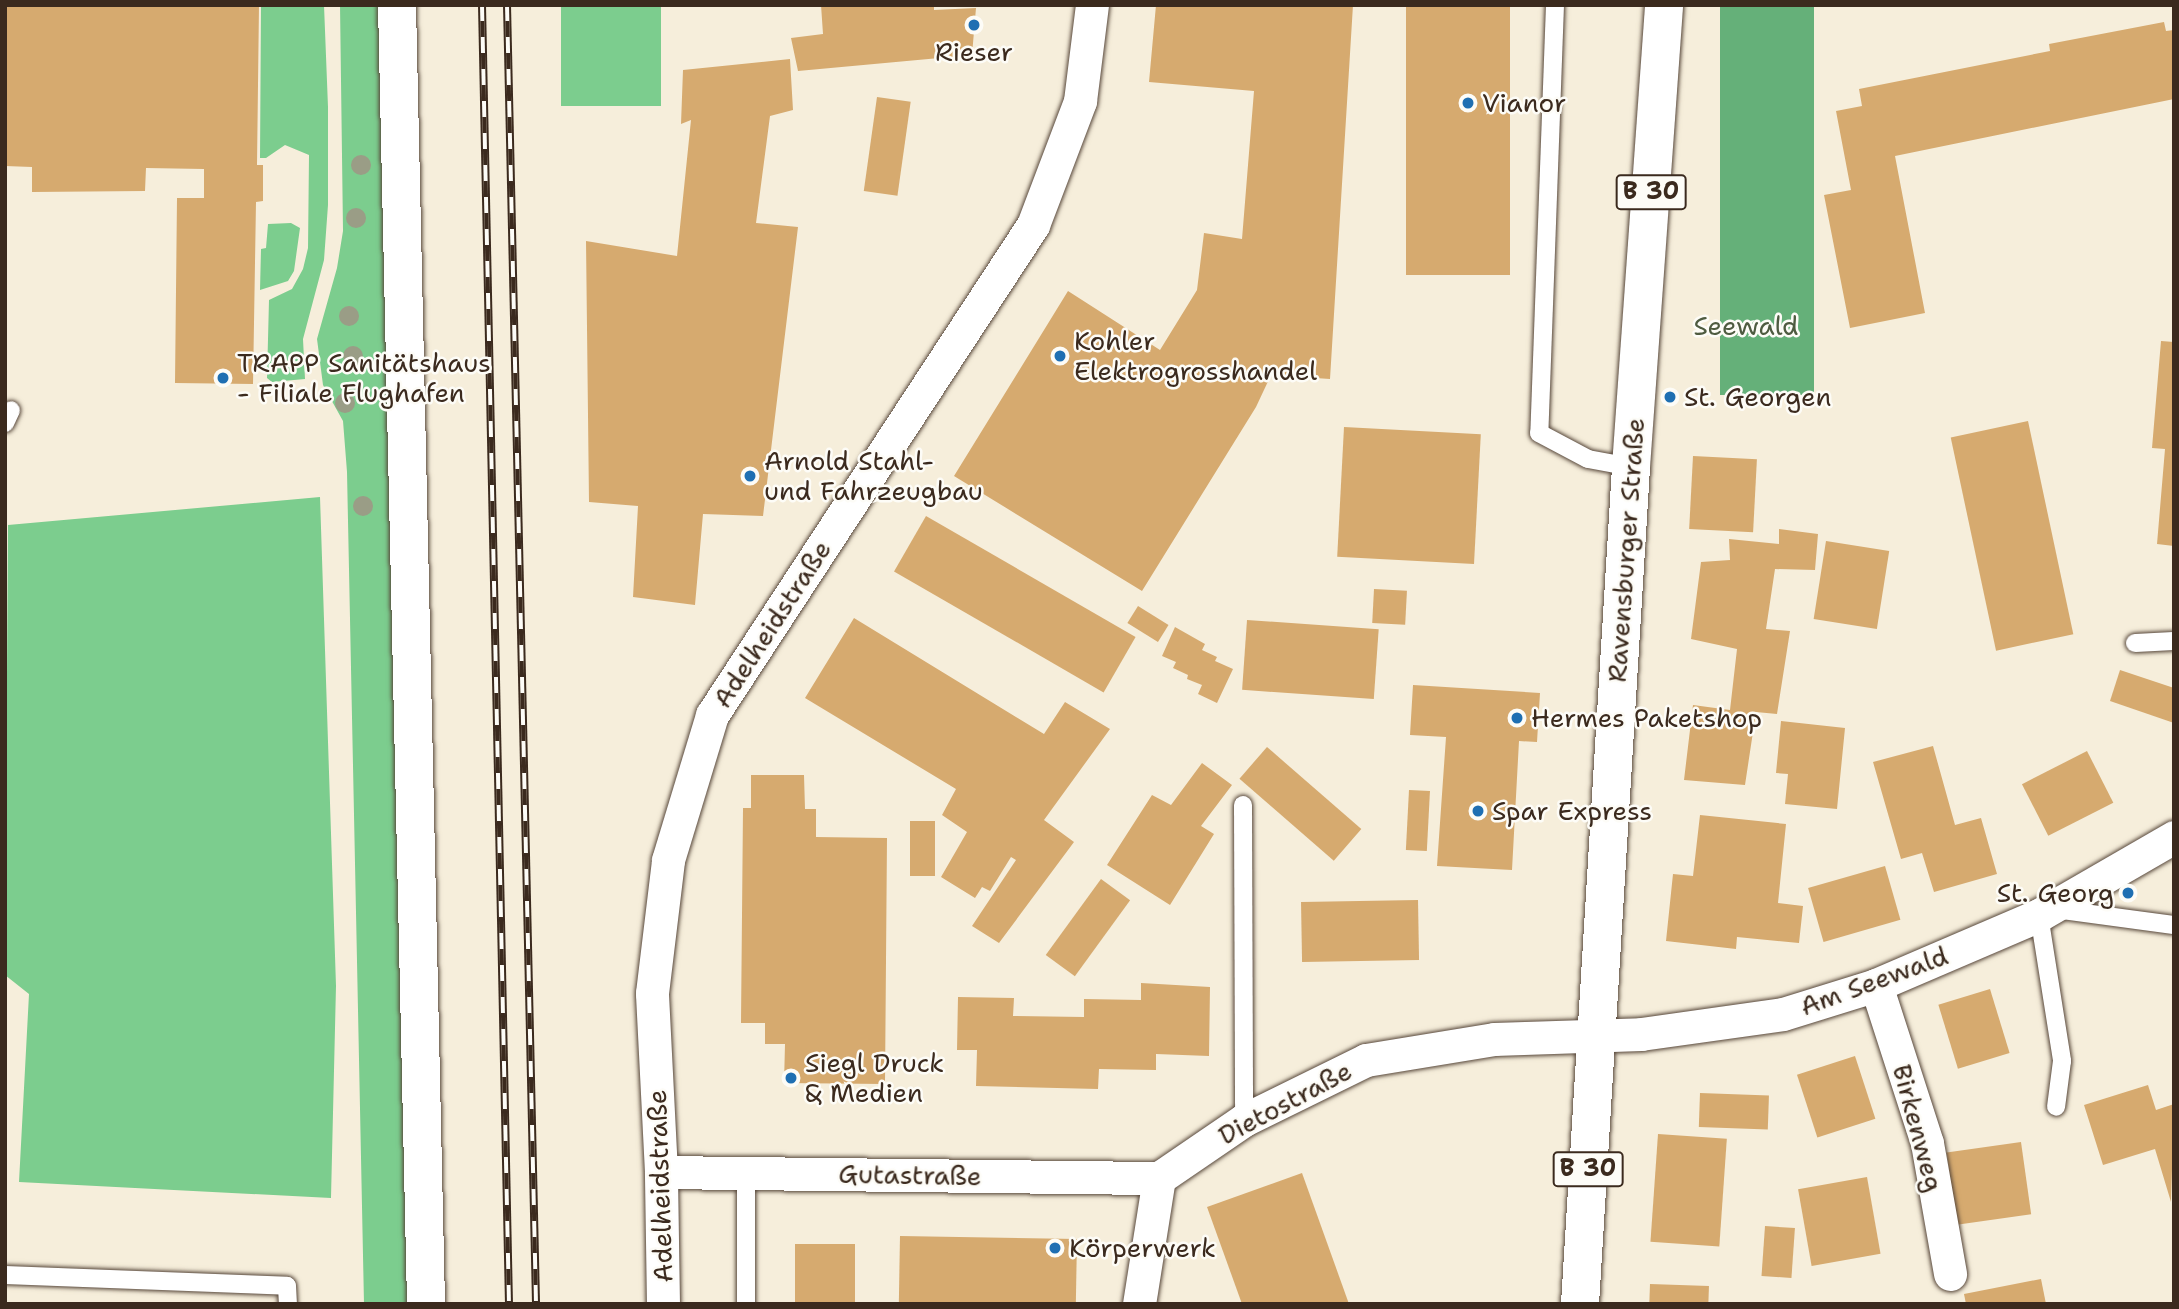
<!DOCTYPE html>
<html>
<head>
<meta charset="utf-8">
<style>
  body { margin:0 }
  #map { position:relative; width:2179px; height:1309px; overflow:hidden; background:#f6eedb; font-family:"Shantell Sans",sans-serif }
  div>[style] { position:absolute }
  .green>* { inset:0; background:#7ccd8e; transform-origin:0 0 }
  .forest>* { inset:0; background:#65b079; transform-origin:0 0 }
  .building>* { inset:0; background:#d6aa6f; transform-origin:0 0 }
  .roads { filter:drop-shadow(0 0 2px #57473a) drop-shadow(0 0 2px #57473a) }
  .service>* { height:18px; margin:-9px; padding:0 9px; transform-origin:9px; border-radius:9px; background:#fff }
  .minor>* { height:33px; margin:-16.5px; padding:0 16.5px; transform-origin:16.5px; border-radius:16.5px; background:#fff }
  .tertiary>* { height:38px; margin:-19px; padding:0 19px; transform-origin:19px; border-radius:19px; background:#fff }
  .primary>* { height:38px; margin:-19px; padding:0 19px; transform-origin:19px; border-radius:19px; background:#fff }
  .rail>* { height:8px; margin-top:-4px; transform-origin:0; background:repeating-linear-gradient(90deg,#fdfcf7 0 16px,#3b2a1e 0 32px); box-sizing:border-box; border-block:2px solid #3b2a1e }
  .trees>* { width:20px; height:20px; margin:-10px; border-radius:50%; background:#9a9d86 }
  .dots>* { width:19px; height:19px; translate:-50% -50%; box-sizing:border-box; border:4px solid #fdfcf7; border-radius:50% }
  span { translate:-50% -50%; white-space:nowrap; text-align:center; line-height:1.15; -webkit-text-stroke:5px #fdfcf7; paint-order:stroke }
  .shield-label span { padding:2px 5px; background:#fdfcf7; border:2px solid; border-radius:5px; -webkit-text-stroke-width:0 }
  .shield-label { font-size:24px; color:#3b2a1e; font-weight:700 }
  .poi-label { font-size:26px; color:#3b2a1e }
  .left { translate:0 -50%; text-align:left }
  .right { translate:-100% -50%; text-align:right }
  .park-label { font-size:26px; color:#4e5b40 }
  .street-label { font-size:26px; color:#3b2a1e }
  .frame { position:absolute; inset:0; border:7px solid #3b2a1e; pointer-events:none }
</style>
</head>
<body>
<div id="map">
  <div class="green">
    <i style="clip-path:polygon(261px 5px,324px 5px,328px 107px,328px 205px,324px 260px,303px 339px,305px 379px,272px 382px,267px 378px,269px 300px,292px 289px,303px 269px,308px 248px,309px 155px,285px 145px,266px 158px,260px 158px)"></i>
    <i style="clip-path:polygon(340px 5px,379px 5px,409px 1304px,364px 1304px,347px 472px,343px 421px,323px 385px,317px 339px,337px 268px,343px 231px)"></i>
    <i style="left:561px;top:5px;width:100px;height:101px"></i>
    <i style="clip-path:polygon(291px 223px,300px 228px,294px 271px,288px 281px,260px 290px,261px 249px,266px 248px,268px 224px)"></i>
    <i style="clip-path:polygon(320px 497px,336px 986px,331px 1198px,19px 1182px,29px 994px,5px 975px,8px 525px)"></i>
  </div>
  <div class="forest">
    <i style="left:1720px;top:5px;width:94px;height:390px"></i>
  </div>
  <div class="building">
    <i style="clip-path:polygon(5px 5px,259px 5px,257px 165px,263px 165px,263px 201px,256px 202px,253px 384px,175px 383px,177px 198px,204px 198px,204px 169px,146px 168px,145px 191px,32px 192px,32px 167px,5px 166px)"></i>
    <i style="clip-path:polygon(821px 5px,934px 5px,934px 10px,976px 8px,972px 55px,798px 71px,791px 38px,823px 34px)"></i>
    <i style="clip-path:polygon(1156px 5px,1353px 5px,1330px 379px,1271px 375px,1256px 407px,1142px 591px,954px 476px,1068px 291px,1160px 350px,1197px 290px,1204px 233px,1242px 239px,1254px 91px,1149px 82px)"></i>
    <i style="left:1406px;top:5px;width:104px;height:270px"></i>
    <i style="clip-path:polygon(2164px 22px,2166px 31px,2174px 30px,2174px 99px,1895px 156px,1925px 313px,1850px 328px,1824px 195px,1851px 190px,1836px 111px,1862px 106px,1859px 89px,2050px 51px,2049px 44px)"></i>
    <i style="clip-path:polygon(790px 59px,793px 110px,770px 116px,756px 223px,798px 227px,763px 516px,703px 514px,695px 605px,633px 597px,638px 506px,589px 502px,586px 241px,677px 256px,691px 120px,681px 124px,683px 70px)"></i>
    <i style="left:877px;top:97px;width:34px;height:95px;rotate:8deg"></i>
    <i style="clip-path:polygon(2161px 341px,2174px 342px,2174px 546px,2157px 544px,2165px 449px,2152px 448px)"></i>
    <i style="left:2028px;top:421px;width:218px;height:79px;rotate:78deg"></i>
    <i style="left:1344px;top:427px;width:137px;height:130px;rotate:3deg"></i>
    <i style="left:1693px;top:456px;width:64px;height:73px;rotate:3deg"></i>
    <i style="left:926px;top:516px;width:242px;height:64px;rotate:30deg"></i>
    <i style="clip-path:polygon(1779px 529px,1818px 534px,1815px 570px,1775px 569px,1766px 629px,1790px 631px,1777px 714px,1756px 712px,1745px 785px,1684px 780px,1693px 705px,1730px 710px,1737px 649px,1691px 639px,1701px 562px,1730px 560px,1729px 539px,1779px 544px)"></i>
    <i style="left:1826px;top:541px;width:64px;height:79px;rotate:9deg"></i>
    <i style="left:1374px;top:589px;width:33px;height:34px;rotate:3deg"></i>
    <i style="left:1138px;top:606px;width:36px;height:20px;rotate:32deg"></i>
    <i style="clip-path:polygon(854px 618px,1044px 734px,1065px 702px,1110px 729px,1044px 820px,1074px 842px,999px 943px,972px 926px,1016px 860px,1011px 857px,990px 891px,982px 887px,975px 898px,941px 877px,967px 832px,942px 815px,956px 789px,805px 698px)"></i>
    <i style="left:1247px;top:620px;width:132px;height:70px;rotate:4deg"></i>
    <i style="clip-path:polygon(1175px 627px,1205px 644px,1202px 650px,1217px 657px,1215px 661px,1233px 669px,1217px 703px,1198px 694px,1202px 685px,1187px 679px,1188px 675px,1173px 668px,1176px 662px,1162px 656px)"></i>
    <i style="clip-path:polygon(2120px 670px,2174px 688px,2174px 723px,2110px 701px)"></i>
    <i style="clip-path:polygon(1413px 685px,1540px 693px,1537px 742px,1519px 741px,1512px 870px,1437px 866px,1446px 737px,1410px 735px)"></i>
    <i style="clip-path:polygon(1781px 721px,1845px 728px,1837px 809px,1785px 804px,1788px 774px,1776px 773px)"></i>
    <i style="clip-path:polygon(1933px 746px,1955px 825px,1981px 818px,1997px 874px,1934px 892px,1922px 853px,1901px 859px,1873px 762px)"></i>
    <i style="left:1267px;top:747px;width:125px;height:42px;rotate:41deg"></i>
    <i style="left:2087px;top:751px;width:58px;height:73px;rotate:63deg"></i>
    <i style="clip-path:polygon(1202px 763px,1232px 785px,1201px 826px,1214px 834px,1170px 905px,1107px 865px,1152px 795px,1171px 805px)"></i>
    <i style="clip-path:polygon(751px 775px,804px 775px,805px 809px,816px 809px,816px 837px,887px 838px,885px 1084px,784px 1083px,785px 1044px,765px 1044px,765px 1023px,741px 1023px,743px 808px,751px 808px)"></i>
    <i style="left:1409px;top:790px;width:21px;height:60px;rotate:3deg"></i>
    <i style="clip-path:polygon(1700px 815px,1786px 824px,1778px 903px,1803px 906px,1799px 943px,1737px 937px,1736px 949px,1666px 941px,1673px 874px,1693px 876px)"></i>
    <i style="left:910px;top:821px;width:25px;height:55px"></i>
    <i style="left:1885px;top:866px;width:56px;height:80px;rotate:74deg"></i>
    <i style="left:1101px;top:879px;width:36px;height:94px;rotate:36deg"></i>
    <i style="left:1418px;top:900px;width:60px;height:117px;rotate:89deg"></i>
    <i style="clip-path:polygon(1141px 983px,1210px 987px,1209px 1056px,1156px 1054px,1156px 1070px,1099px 1069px,1098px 1089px,976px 1086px,977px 1050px,957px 1050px,958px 997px,1014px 998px,1013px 1016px,1084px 1017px,1084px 999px,1141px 1000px)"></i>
    <i style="left:1990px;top:989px;width:67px;height:54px;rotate:73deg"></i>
    <i style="left:1855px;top:1056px;width:66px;height:61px;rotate:72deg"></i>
    <i style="clip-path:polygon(2148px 1085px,2156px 1110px,2174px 1104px,2171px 1202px,2155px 1149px,2103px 1165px,2084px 1105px)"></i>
    <i style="left:1700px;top:1093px;width:69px;height:34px;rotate:2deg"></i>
    <i style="left:1658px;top:1134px;width:69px;height:108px;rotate:4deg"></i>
    <i style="left:2021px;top:1142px;width:73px;height:75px;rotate:82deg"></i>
    <i style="clip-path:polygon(1302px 1173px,1349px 1304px,1242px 1304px,1207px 1207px)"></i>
    <i style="left:1867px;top:1177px;width:78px;height:70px;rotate:80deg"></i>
    <i style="left:1765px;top:1226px;width:30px;height:50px;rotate:4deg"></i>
    <i style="left:900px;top:1236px;width:177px;height:68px;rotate:1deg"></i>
    <i style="left:795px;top:1244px;width:60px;height:60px"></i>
    <i style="clip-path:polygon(2041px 1279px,2046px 1304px,1966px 1304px,1964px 1294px)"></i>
    <i style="left:1650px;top:1284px;width:59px;height:20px;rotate:2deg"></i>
  </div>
  <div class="roads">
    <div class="service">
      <i style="left:1555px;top:5px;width:428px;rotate:92.1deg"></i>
      <i style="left:1539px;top:433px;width:55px;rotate:28deg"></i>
      <i style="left:1588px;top:459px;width:44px;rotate:10.5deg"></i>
      <i style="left:5px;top:423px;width:14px;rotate:-65deg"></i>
      <i style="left:2135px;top:643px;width:39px;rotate:-3deg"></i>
      <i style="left:1243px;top:805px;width:315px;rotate:89.8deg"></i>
      <i style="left:2055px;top:909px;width:120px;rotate:7.7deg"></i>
      <i style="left:2039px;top:915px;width:148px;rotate:81deg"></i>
      <i style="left:2062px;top:1061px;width:46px;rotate:97.4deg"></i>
      <i style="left:5px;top:1275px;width:282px;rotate:2.2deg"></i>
      <i style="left:287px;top:1286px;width:18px;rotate:87deg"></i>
      <i style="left:746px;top:1304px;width:130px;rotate:-90deg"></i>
    </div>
    <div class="minor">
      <i style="left:1876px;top:985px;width:166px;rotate:72.1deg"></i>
      <i style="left:1927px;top:1143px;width:133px;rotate:80deg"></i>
      <i style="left:661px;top:1172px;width:498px;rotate:0.7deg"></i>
      <i style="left:663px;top:1304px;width:132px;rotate:-90.9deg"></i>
      <i style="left:661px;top:1172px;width:179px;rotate:-92.9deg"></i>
      <i style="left:652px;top:993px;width:134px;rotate:-83.1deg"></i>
      <i style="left:668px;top:860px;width:152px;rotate:-73.1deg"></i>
      <i style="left:712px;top:715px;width:586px;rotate:-56.77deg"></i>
      <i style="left:1033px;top:225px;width:133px;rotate:-69.2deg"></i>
      <i style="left:1080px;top:101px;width:97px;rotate:-82.9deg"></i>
      <i style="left:1139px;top:1304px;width:128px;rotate:-81deg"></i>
      <i style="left:1159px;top:1178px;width:103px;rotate:-34.3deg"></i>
      <i style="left:1244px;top:1120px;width:136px;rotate:-26.2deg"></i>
      <i style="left:1366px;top:1060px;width:130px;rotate:-9.3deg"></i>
      <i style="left:1494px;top:1039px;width:147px;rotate:-1.9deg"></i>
      <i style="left:1641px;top:1034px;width:143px;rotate:-8deg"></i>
      <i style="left:1783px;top:1014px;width:97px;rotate:-17.3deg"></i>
      <i style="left:1876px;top:985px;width:177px;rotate:-23.2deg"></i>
      <i style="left:2039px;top:915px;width:156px;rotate:-30deg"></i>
    </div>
    <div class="tertiary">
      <i style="left:397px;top:5px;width:1299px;rotate:88.72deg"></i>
    </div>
    <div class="primary">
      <i style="left:1580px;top:1304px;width:839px;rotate:-86.51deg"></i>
      <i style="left:1631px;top:467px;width:463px;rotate:-85.9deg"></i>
    </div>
  </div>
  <div class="rail">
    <i style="left:482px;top:5px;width:1299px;rotate:88.81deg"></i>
    <i style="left:507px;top:5px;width:1299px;rotate:88.72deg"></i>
  </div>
  <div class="trees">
    <i style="left:361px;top:165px"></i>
    <i style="left:356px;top:218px"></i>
    <i style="left:349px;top:316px"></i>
    <i style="left:353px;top:356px"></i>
    <i style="left:345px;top:403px"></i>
    <i style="left:363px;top:506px"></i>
  </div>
  <div class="dots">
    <i style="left:974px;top:25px;background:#1f6fb2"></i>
    <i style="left:1468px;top:103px;background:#1f6fb2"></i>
    <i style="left:1060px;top:356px;background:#1f6fb2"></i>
    <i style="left:223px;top:378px;background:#1f6fb2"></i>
    <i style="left:1670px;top:397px;background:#1f6fb2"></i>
    <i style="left:750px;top:476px;background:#1f6fb2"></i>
    <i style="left:1517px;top:718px;background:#1f6fb2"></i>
    <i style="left:1478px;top:811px;background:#1f6fb2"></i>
    <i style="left:2128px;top:893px;background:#1f6fb2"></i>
    <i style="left:791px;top:1078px;background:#1f6fb2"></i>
    <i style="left:1055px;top:1248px;background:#1f6fb2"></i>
  </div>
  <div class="shield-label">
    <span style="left:1651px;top:192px">B 30</span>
    <span style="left:1588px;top:1169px">B 30</span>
  </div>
  <div class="poi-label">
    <span style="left:974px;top:52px">Rieser</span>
    <span class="left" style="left:1482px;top:103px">Vianor</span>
    <span class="left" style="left:1074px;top:356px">Kohler<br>Elektrogrosshandel</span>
    <span class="left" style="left:237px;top:378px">TRAPP Sanitätshaus<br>- Filiale Flughafen</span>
    <span class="left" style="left:1684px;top:397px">St. Georgen</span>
    <span class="left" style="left:764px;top:476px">Arnold Stahl-<br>und Fahrzeugbau</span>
    <span class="left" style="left:1531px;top:718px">Hermes Paketshop</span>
    <span class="left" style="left:1492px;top:811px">Spar Express</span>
    <span class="right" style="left:2114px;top:893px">St. Georg</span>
    <span class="left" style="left:805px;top:1078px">Siegl Druck<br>&amp; Medien</span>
    <span class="left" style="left:1069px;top:1248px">Körperwerk</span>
  </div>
  <div class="park-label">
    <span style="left:1746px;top:326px">Seewald</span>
  </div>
  <div class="street-label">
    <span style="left:1626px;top:550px;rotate:-86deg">Ravensburger Straße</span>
    <span style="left:772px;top:624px;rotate:-57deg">Adelheidstraße</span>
    <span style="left:1874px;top:981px;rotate:-20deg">Am Seewald</span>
    <span style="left:1285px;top:1103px;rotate:-28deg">Dietostraße</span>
    <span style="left:1918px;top:1128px;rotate:75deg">Birkenweg</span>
    <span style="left:910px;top:1175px;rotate:1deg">Gutastraße</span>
    <span style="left:660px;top:1186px;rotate:-92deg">Adelheidstraße</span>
  </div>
  <div class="frame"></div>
</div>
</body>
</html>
